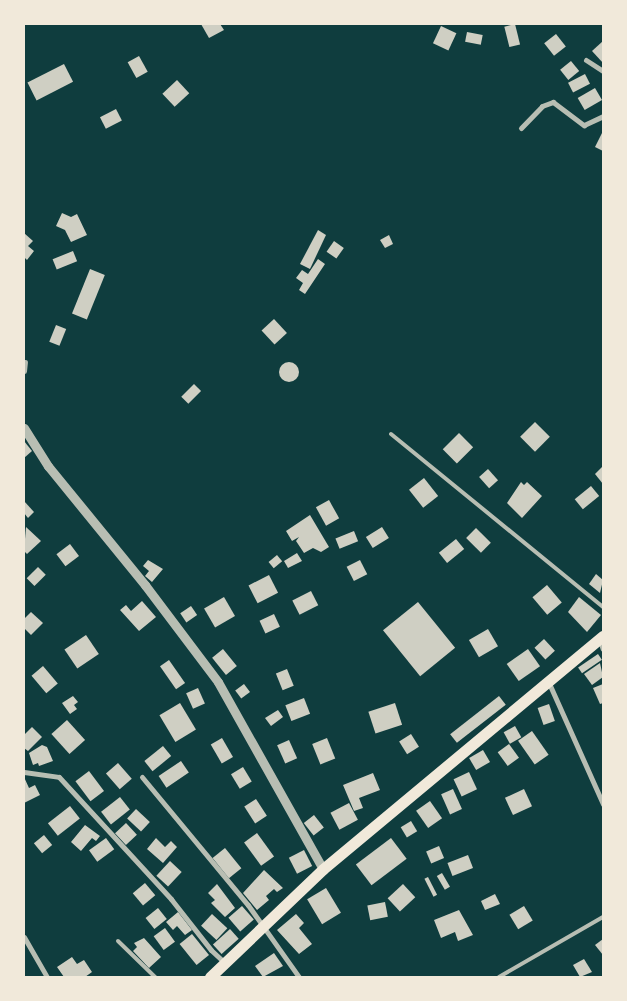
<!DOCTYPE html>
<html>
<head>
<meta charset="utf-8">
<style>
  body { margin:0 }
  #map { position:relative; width:627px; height:1001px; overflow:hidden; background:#0f3d3e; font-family:"Asap Condensed",sans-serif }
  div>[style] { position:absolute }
  .building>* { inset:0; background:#cfcfc3; transform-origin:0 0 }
  .round { border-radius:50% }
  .service>* { height:4px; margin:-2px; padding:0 2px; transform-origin:2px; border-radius:2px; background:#b8beb3 }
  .minor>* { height:5px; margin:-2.5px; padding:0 2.5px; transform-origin:2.5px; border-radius:2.5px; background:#b8beb3 }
  .tertiary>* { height:9px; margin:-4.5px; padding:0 4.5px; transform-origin:4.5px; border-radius:4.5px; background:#b8beb3 }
  .primary>* { height:11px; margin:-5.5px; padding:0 5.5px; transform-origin:5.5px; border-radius:5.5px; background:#f1e9da }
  span { translate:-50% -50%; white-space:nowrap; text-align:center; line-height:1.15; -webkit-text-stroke:5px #f1e9da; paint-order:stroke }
  .frame { position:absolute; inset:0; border:25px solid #f1e9da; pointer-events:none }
</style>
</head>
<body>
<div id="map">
  <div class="building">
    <i style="clip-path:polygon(201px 24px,220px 24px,224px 30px,209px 38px)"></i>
    <i style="left:515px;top:24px;width:21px;height:11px;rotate:76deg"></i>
    <i style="left:441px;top:26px;width:17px;height:19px;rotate:25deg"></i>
    <i style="left:467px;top:32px;width:16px;height:10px;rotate:11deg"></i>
    <i style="left:556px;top:34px;width:16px;height:15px;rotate:52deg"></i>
    <i style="clip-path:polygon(603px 41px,603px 63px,592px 51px)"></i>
    <i style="left:139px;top:56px;width:18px;height:13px;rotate:61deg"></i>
    <i style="left:571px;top:61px;width:13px;height:14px;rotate:51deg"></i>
    <i style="left:64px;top:64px;width:20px;height:41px;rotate:63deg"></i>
    <i style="left:585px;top:74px;width:11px;height:19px;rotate:63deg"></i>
    <i style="left:177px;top:80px;width:18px;height:20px;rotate:47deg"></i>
    <i style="left:595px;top:88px;width:14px;height:20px;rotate:60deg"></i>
    <i style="left:116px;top:109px;width:13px;height:18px;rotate:63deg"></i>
    <i style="clip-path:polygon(603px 131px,603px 151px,595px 147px)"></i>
    <i style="clip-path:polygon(62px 213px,71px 217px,77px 214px,87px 235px,71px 242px,65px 230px,56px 226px)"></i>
    <i style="clip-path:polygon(318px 230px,326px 235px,310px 269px,300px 264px)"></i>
    <i style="clip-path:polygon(24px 233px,33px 241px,28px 246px,34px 251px,27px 260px,24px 257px)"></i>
    <i style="clip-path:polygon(389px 235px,393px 244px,385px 248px,380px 240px)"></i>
    <i style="left:334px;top:241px;width:12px;height:13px;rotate:35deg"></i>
    <i style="left:73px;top:251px;width:11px;height:22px;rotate:68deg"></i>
    <i style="clip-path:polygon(318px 259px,325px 264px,305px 294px,299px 290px,303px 283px,296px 278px,302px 270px,308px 274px)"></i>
    <i style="left:90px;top:269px;width:16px;height:48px;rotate:22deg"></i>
    <i style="left:274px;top:319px;width:19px;height:17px;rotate:47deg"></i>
    <i style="left:56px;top:325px;width:11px;height:18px;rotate:22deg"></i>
    <i class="round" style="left:279px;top:362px;width:20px;height:20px"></i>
    <i style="left:194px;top:384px;width:10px;height:18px;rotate:45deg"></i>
    <i style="left:535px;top:422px;width:21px;height:21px;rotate:45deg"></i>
    <i style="left:459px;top:433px;width:20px;height:23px;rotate:45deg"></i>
    <i style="clip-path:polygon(24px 441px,32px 451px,24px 458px)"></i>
    <i style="clip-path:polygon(603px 466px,603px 484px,595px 474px)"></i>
    <i style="left:488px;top:469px;width:15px;height:12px;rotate:48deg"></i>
    <i style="left:424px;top:478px;width:23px;height:19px;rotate:52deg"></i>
    <i style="clip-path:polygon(521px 482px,524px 485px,527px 482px,542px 496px,522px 518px,507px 503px)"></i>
    <i style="left:591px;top:486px;width:13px;height:21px;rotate:51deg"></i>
    <i style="left:329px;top:500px;width:21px;height:15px;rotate:61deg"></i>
    <i style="clip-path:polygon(24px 501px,34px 512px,28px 518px,24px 513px)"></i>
    <i style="clip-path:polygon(310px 515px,329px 547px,321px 552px,313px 548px,304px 553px,296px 541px,299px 537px,292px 541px,286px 531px)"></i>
    <i style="clip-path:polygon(26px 527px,41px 541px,27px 554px,24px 551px)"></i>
    <i style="left:382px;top:527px;width:13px;height:19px;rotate:58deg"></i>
    <i style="left:476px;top:528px;width:21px;height:14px;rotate:45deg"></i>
    <i style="left:354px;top:531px;width:11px;height:20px;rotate:68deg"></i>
    <i style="left:456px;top:539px;width:13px;height:22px;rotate:51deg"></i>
    <i style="left:70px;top:544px;width:15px;height:17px;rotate:53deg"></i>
    <i style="clip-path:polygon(297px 553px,302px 561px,288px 568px,284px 561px)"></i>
    <i style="left:277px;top:555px;width:8px;height:11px;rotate:50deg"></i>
    <i style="clip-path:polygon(148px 560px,163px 569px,152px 582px,145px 576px,149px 571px,143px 566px)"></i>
    <i style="left:360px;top:560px;width:16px;height:15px;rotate:63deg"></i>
    <i style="left:38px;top:567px;width:11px;height:16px;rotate:45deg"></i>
    <i style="clip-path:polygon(596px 574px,603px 580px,600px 593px,589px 584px)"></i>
    <i style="left:269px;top:575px;width:20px;height:23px;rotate:63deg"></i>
    <i style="left:547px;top:585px;width:23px;height:19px;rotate:50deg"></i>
    <i style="left:311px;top:591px;width:16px;height:21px;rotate:63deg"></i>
    <i style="left:224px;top:597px;width:22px;height:23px;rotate:60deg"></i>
    <i style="clip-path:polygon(579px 597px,601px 615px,587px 632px,568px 612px)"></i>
    <i style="clip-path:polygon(142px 601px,156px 617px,139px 631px,120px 610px,126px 605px,131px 611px)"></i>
    <i style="left:418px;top:602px;width:59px;height:45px;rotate:51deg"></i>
    <i style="left:191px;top:606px;width:11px;height:13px;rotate:56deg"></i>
    <i style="clip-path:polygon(31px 612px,43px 623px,31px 635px,24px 628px,24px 619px)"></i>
    <i style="left:274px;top:614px;width:14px;height:16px;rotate:65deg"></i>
    <i style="left:488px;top:629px;width:20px;height:22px;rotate:60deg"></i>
    <i style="left:86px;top:635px;width:23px;height:26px;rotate:56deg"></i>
    <i style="left:544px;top:639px;width:16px;height:13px;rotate:47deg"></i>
    <i style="left:223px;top:649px;width:22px;height:14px;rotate:51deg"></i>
    <i style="left:528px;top:649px;width:21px;height:26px;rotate:55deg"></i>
    <i style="left:598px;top:654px;width:7px;height:24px;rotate:56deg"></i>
    <i style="left:169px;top:660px;width:28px;height:11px;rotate:55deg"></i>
    <i style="clip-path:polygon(600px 663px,603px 677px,592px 685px,584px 674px)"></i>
    <i style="left:43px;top:666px;width:23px;height:15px;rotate:50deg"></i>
    <i style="left:287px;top:669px;width:18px;height:12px;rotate:68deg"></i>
    <i style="left:244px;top:684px;width:10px;height:11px;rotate:53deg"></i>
    <i style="clip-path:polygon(603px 684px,603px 703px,600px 704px,593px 688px)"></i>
    <i style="left:198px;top:688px;width:17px;height:13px;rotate:66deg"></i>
    <i style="clip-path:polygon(73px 696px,78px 702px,74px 705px,77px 709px,70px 714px,62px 703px)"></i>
    <i style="left:499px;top:696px;width:11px;height:62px;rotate:52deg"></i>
    <i style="left:304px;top:698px;width:17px;height:20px;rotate:69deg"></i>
    <i style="left:180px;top:703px;width:31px;height:24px;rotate:59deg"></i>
    <i style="left:395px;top:703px;width:23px;height:28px;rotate:72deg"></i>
    <i style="left:549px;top:704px;width:18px;height:12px;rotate:71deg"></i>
    <i style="clip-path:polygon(278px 710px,283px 717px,271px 726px,265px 718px)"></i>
    <i style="left:67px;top:720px;width:27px;height:21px;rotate:48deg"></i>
    <i style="left:515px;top:726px;width:13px;height:13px;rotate:61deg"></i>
    <i style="clip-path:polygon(32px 727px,42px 737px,28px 751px,24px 748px,24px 735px)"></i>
    <i style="left:532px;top:731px;width:29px;height:17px;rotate:55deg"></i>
    <i style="left:411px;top:734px;width:15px;height:14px;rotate:58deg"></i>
    <i style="left:222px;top:738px;width:22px;height:13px;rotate:60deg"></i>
    <i style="left:327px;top:738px;width:22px;height:16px;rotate:68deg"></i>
    <i style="left:289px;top:740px;width:20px;height:13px;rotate:66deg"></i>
    <i style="left:509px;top:744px;width:17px;height:14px;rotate:54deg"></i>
    <i style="clip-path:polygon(42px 745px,47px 747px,53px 761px,39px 766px,38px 763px,33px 765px,29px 753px)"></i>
    <i style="left:163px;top:746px;width:13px;height:24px;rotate:51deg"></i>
    <i style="left:483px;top:750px;width:14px;height:16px;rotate:60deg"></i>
    <i style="left:181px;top:761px;width:14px;height:27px;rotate:56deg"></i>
    <i style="left:118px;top:763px;width:21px;height:16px;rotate:49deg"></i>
    <i style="left:243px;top:767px;width:17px;height:14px;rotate:59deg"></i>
    <i style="left:89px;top:771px;width:25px;height:17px;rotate:53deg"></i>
    <i style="left:469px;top:772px;width:19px;height:17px;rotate:65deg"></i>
    <i style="clip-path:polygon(373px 773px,380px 790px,359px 798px,363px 808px,354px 811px,343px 785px)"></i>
    <i style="clip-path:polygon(24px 777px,29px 788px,35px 785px,40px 795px,24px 803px)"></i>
    <i style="left:453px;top:789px;width:22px;height:13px;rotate:66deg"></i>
    <i style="left:524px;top:789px;width:19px;height:21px;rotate:65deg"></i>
    <i style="left:120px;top:797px;width:16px;height:24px;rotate:52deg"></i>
    <i style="left:256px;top:799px;width:20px;height:14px;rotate:57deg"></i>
    <i style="left:430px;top:801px;width:21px;height:17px;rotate:55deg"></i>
    <i style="left:349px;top:803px;width:19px;height:21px;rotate:62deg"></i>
    <i style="left:70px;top:806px;width:16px;height:28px;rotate:52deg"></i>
    <i style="left:136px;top:809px;width:19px;height:13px;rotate:43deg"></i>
    <i style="left:314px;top:815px;width:16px;height:13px;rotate:52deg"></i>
    <i style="left:411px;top:821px;width:12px;height:12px;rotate:59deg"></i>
    <i style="left:126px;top:823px;width:16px;height:15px;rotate:47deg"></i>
    <i style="clip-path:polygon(85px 825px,100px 836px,96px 841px,92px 838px,81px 851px,71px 842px)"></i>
    <i style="left:257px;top:833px;width:29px;height:16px;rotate:54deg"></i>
    <i style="left:44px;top:835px;width:13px;height:13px;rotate:51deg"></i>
    <i style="left:106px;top:838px;width:14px;height:21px;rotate:54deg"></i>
    <i style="clip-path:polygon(156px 838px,165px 847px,171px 841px,177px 847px,163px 863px,147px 849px)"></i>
    <i style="left:391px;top:838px;width:26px;height:44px;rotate:53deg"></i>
    <i style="left:439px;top:846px;width:13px;height:14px;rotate:67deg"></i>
    <i style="left:225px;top:848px;width:26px;height:16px;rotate:51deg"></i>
    <i style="left:304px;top:850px;width:18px;height:17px;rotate:63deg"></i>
    <i style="left:468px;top:855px;width:14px;height:22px;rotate:69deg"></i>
    <i style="left:170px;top:861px;width:16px;height:20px;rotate:43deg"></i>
    <i style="clip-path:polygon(264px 870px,283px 888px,277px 892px,274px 889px,266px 896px,269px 900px,257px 910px,243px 893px)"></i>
    <i style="left:442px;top:873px;width:16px;height:6px;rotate:60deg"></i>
    <i style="left:428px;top:877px;width:20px;height:4px;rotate:63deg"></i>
    <i style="left:145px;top:883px;width:16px;height:16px;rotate:50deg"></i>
    <i style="clip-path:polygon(217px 884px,235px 908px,225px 917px,211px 903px,215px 900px,208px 893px)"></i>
    <i style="left:403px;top:884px;width:18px;height:21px;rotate:47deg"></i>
    <i style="left:326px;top:888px;width:29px;height:22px;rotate:59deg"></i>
    <i style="clip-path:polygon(495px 894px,500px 904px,485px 910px,481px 901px)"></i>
    <i style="left:385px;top:902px;width:15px;height:18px;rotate:79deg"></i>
    <i style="left:242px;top:906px;width:18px;height:18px;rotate:49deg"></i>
    <i style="left:524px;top:906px;width:17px;height:17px;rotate:59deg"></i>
    <i style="left:158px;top:908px;width:14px;height:16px;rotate:51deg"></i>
    <i style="clip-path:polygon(459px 910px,473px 935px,458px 941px,455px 932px,441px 938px,434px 920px)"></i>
    <i style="clip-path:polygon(178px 912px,192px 930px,185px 935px,177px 926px,173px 930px,166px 922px)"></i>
    <i style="left:212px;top:914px;width:21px;height:16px;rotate:43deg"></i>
    <i style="clip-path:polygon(296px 914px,304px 923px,299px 928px,312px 944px,299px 954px,277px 930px)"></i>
    <i style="left:165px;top:928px;width:17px;height:14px;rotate:54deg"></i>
    <i style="left:230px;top:929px;width:13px;height:23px;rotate:48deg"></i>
    <i style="left:192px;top:934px;width:27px;height:16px;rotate:51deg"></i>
    <i style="clip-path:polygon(144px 938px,161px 957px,149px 968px,133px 951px,137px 947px,134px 943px)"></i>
    <i style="clip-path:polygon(603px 939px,603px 955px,595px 945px)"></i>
    <i style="clip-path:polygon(274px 953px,283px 966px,263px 977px,255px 966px)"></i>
    <i style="clip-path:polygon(72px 957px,77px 964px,84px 960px,92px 972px,85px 977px,64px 977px,57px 967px)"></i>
    <i style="clip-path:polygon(584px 959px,592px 972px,580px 977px,573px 965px)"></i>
  </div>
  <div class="service">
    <i style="left:391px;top:434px;width:274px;rotate:39.2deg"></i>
    <i style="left:600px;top:641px;width:9px;rotate:72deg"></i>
    <i style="left:118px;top:941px;width:52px;rotate:44.2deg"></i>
    <i style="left:499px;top:977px;width:120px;rotate:-30deg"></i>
  </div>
  <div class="minor">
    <i style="left:586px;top:60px;width:20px;rotate:33deg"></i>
    <i style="left:521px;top:128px;width:30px;rotate:-46deg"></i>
    <i style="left:542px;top:106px;width:12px;rotate:-20deg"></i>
    <i style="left:553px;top:102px;width:39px;rotate:37deg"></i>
    <i style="left:584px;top:125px;width:21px;rotate:-25deg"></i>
    <i style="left:24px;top:371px;width:9px;rotate:-84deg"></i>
    <i style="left:548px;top:681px;width:135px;rotate:65.9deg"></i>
    <i style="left:24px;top:772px;width:35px;rotate:8deg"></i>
    <i style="left:59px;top:777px;width:166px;rotate:47.4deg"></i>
    <i style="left:171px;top:899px;width:65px;rotate:51.9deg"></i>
    <i style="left:211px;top:950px;width:18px;rotate:43deg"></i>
    <i style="left:142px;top:777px;width:166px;rotate:50.4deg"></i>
    <i style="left:248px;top:905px;width:88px;rotate:54.7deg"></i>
    <i style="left:24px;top:937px;width:46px;rotate:60.1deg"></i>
  </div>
  <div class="tertiary">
    <i style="left:24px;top:428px;width:45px;rotate:57.7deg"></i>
    <i style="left:48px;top:466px;width:154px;rotate:50.8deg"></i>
    <i style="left:145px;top:585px;width:121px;rotate:53deg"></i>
    <i style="left:218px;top:682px;width:214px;rotate:60.7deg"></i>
  </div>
  <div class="primary">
    <i style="left:210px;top:977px;width:156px;rotate:-43.7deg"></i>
    <i style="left:323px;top:869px;width:364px;rotate:-39.8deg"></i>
  </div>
  <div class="frame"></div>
</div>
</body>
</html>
